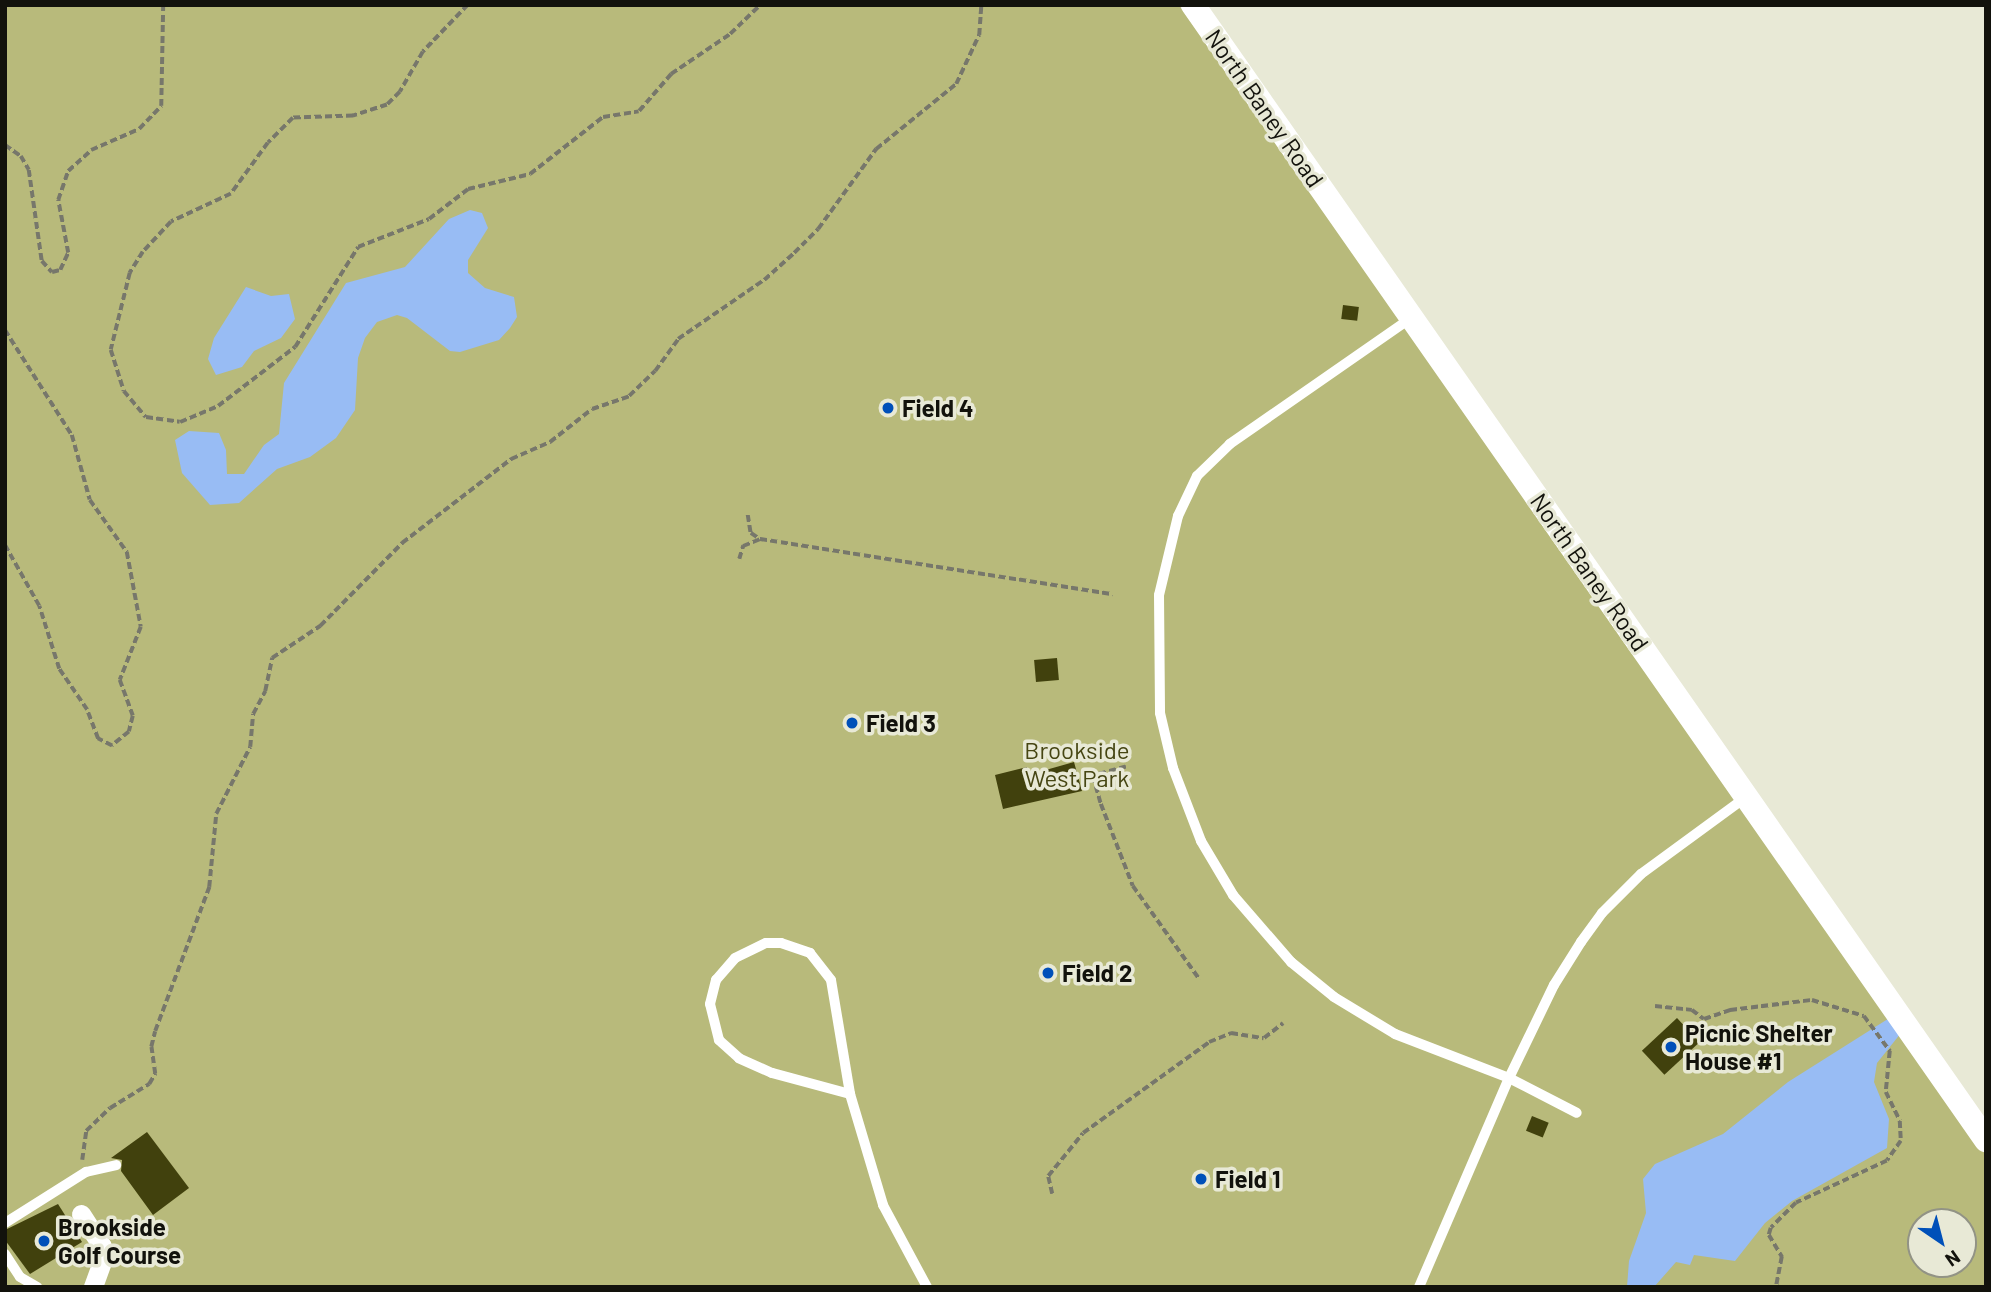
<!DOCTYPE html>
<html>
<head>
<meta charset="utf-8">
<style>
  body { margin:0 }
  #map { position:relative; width:1991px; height:1292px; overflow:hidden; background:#e8e9d6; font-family:Barlow,sans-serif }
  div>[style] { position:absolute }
  .green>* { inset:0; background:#b8ba7b }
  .water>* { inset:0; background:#98bcf4 }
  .building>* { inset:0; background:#41410d; transform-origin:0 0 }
  .path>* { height:3.5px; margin-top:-1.75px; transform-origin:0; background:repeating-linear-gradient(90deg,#77776b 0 7px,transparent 0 10.5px) }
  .service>* { height:10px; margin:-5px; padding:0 5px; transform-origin:5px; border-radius:5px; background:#fff }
  .minor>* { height:19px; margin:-9.5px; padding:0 9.5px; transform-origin:9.5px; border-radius:9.5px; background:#fff }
  .tertiary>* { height:24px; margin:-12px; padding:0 12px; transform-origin:12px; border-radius:12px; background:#fff }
  .dots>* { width:19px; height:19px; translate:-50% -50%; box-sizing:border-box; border:4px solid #e8e9d6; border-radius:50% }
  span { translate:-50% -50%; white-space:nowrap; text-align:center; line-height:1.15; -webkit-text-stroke:7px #e8e9d6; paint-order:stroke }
  .street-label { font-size:24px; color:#12120c }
  .poi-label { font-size:24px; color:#12120c; font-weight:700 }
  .left { translate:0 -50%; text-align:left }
  .park-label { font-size:24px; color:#464613 }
  .frame { position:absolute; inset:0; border:7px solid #12120c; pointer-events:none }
  .north { position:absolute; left:1907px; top:1208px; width:70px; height:70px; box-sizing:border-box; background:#e8e9d6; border:2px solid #929385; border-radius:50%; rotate:145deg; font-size:19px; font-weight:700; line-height:28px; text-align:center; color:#12120c }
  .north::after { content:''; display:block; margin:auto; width:24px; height:32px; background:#0050b9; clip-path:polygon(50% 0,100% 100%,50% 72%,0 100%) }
</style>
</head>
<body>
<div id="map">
  <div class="green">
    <i style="clip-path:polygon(evenodd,5px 5px,1179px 5px,1986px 1153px,1986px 1287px,5px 1287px,5px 5px,1921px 1222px,1963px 1222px,1963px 1264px,1921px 1264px,1921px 1222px)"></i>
  </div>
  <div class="water">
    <i style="clip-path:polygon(470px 210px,482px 213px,488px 228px,468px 260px,468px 273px,485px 288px,514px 297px,517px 317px,510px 328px,499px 340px,460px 352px,450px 351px,407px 318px,397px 315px,377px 322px,365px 338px,358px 358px,355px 410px,336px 438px,310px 457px,277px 469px,239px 503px,210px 505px,182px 473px,175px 440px,189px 431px,219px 433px,226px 450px,227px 474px,244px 474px,264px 445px,279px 434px,284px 383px,346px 283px,405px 267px,449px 219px)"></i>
    <i style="clip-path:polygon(246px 287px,271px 296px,289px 294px,295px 319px,281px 338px,254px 351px,242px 367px,216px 375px,208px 359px,214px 338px)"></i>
    <i style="clip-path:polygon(1891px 1017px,1901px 1033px,1877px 1063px,1874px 1082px,1889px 1119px,1887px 1148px,1792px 1201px,1765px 1223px,1735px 1261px,1694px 1255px,1690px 1265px,1676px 1262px,1654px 1287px,1627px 1287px,1629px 1261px,1646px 1213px,1643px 1179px,1655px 1164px,1723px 1134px,1788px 1082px)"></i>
  </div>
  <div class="building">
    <i style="left:1343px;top:305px;width:16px;height:14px;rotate:7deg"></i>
    <i style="left:1057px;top:658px;width:22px;height:23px;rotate:85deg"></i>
    <i style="clip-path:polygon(1074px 762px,1082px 791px,1003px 809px,995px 775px,1027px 767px,1028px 775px)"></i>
    <i style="left:1677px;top:1018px;width:33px;height:48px;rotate:47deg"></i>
    <i style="left:1532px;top:1116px;width:18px;height:16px;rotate:22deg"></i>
    <i style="clip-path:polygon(147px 1132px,189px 1188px,153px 1215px,121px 1171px,122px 1160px,111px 1158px)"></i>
    <i style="clip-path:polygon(58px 1204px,82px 1242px,30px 1274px,5px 1240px,5px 1230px)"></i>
  </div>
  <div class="path">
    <i style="left:468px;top:5px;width:65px;rotate:133.8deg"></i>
    <i style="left:423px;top:52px;width:46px;rotate:119.9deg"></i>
    <i style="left:400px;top:92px;width:18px;rotate:135deg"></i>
    <i style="left:387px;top:105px;width:36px;rotate:162deg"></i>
    <i style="left:353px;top:116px;width:60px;rotate:178.1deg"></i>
    <i style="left:293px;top:118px;width:35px;rotate:135deg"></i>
    <i style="left:268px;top:143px;width:63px;rotate:126deg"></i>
    <i style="left:231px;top:194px;width:66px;rotate:155deg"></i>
    <i style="left:171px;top:222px;width:41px;rotate:133deg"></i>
    <i style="left:143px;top:252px;width:25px;rotate:122deg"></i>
    <i style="left:130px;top:273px;width:79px;rotate:103.9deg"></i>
    <i style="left:111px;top:350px;width:43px;rotate:72.4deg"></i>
    <i style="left:124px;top:391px;width:34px;rotate:50deg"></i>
    <i style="left:146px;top:417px;width:34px;rotate:8deg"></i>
    <i style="left:180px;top:422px;width:41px;rotate:-22.8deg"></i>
    <i style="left:218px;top:406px;width:97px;rotate:-37.5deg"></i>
    <i style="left:295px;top:347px;width:118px;rotate:-57.8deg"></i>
    <i style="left:358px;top:247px;width:76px;rotate:-21.5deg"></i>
    <i style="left:429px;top:219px;width:49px;rotate:-37.6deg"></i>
    <i style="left:468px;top:189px;width:64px;rotate:-13.6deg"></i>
    <i style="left:530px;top:174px;width:93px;rotate:-38deg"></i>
    <i style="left:603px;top:117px;width:36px;rotate:-9deg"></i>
    <i style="left:639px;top:111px;width:49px;rotate:-49.1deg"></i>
    <i style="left:671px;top:74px;width:71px;rotate:-34.1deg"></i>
    <i style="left:730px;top:34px;width:42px;rotate:-44deg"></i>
    <i style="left:5px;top:145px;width:19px;rotate:35deg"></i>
    <i style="left:21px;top:156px;width:16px;rotate:60deg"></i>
    <i style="left:29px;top:170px;width:92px;rotate:81.9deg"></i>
    <i style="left:42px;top:261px;width:15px;rotate:48deg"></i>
    <i style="left:52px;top:272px;width:8px;rotate:-14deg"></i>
    <i style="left:60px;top:270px;width:19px;rotate:-65deg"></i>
    <i style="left:68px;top:253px;width:54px;rotate:-100.7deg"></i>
    <i style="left:58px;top:200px;width:31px;rotate:-71deg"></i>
    <i style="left:68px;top:171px;width:31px;rotate:-42deg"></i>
    <i style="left:91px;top:150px;width:52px;rotate:-23.6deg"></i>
    <i style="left:139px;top:129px;width:32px;rotate:-46deg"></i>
    <i style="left:161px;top:106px;width:101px;rotate:-88.9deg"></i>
    <i style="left:5px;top:330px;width:125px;rotate:57.5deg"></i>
    <i style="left:72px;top:435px;width:67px;rotate:74.5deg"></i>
    <i style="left:90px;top:500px;width:64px;rotate:54.6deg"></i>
    <i style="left:127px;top:552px;width:76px;rotate:79.4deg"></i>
    <i style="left:141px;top:627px;width:57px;rotate:111.6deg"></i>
    <i style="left:120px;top:680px;width:38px;rotate:70deg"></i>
    <i style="left:133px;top:716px;width:16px;rotate:104deg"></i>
    <i style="left:129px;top:732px;width:22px;rotate:141deg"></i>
    <i style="left:112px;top:746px;width:16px;rotate:-153deg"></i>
    <i style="left:98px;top:739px;width:31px;rotate:-111deg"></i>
    <i style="left:87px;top:710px;width:50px;rotate:-124.3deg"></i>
    <i style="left:59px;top:669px;width:66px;rotate:-107.6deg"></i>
    <i style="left:39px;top:606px;width:69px;rotate:-119.5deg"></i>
    <i style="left:748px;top:515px;width:18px;rotate:81deg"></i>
    <i style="left:751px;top:533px;width:11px;rotate:34deg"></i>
    <i style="left:760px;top:539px;width:357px;rotate:8.9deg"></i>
    <i style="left:739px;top:559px;width:14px;rotate:-73deg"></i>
    <i style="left:743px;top:546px;width:18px;rotate:-22deg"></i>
    <i style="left:1126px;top:767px;width:34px;rotate:165deg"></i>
    <i style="left:1093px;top:776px;width:29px;rotate:74deg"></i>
    <i style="left:1101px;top:804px;width:88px;rotate:68.7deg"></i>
    <i style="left:1133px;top:886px;width:115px;rotate:54.5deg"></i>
    <i style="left:1655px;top:1006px;width:37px;rotate:6deg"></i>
    <i style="left:1692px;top:1010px;width:15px;rotate:37deg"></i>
    <i style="left:1704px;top:1019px;width:28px;rotate:-19deg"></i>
    <i style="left:1730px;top:1010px;width:83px;rotate:-7deg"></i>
    <i style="left:1812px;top:1000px;width:54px;rotate:17.1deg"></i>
    <i style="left:1864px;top:1016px;width:44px;rotate:53.4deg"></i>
    <i style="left:1890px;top:1051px;width:41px;rotate:95.6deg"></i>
    <i style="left:1886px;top:1092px;width:32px;rotate:64deg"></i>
    <i style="left:1900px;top:1121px;width:20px;rotate:87deg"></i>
    <i style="left:1901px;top:1141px;width:24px;rotate:125deg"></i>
    <i style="left:1887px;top:1161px;width:100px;rotate:155.2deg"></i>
    <i style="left:1796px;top:1203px;width:35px;rotate:135deg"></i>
    <i style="left:1771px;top:1228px;width:7px;rotate:106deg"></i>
    <i style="left:1769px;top:1235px;width:26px;rotate:59deg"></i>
    <i style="left:1782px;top:1257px;width:31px;rotate:101deg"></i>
    <i style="left:82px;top:1160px;width:29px;rotate:-82deg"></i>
    <i style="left:86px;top:1131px;width:33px;rotate:-44deg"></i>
    <i style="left:110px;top:1108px;width:46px;rotate:-31.6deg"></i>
    <i style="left:149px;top:1084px;width:12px;rotate:-59deg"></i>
    <i style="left:155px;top:1074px;width:27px;rotate:-98deg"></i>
    <i style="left:151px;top:1047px;width:16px;rotate:-76deg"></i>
    <i style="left:155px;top:1031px;width:154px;rotate:-69.4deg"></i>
    <i style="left:209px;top:887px;width:73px;rotate:-84.5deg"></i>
    <i style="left:216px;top:814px;width:75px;rotate:-63.1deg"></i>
    <i style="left:250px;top:747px;width:33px;rotate:-85deg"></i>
    <i style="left:253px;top:714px;width:26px;rotate:-62deg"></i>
    <i style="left:265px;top:691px;width:34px;rotate:-78deg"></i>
    <i style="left:272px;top:658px;width:58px;rotate:-33.7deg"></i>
    <i style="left:320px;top:626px;width:117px;rotate:-45.3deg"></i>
    <i style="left:402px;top:543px;width:138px;rotate:-37.6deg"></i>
    <i style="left:511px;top:459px;width:43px;rotate:-23.6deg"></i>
    <i style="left:550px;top:442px;width:53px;rotate:-38.2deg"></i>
    <i style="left:592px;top:409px;width:39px;rotate:-19deg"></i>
    <i style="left:629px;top:396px;width:36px;rotate:-44deg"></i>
    <i style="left:655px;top:371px;width:39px;rotate:-54deg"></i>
    <i style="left:678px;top:339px;width:104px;rotate:-34.5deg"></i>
    <i style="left:764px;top:280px;width:40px;rotate:-42deg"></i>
    <i style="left:794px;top:253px;width:34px;rotate:-45deg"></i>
    <i style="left:818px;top:229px;width:99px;rotate:-54.1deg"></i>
    <i style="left:876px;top:149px;width:103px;rotate:-39.1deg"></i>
    <i style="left:956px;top:84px;width:54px;rotate:-64.9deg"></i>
    <i style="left:979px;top:35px;width:30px;rotate:-86deg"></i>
    <i style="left:1052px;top:1194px;width:18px;rotate:-103deg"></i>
    <i style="left:1048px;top:1176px;width:55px;rotate:-50.9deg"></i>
    <i style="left:1083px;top:1133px;width:155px;rotate:-35.8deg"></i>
    <i style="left:1209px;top:1042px;width:24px;rotate:-22deg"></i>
    <i style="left:1231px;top:1033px;width:33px;rotate:9deg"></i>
    <i style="left:1264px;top:1038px;width:24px;rotate:-38deg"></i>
  </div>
  <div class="service">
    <i style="left:1411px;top:318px;width:221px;rotate:145.2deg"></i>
    <i style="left:1230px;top:444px;width:46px;rotate:135.9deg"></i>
    <i style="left:1197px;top:476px;width:44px;rotate:115.4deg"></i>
    <i style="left:1178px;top:516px;width:81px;rotate:103.5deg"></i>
    <i style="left:1159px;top:595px;width:118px;rotate:89.5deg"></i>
    <i style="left:1160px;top:713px;width:57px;rotate:76.7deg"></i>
    <i style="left:1173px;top:768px;width:78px;rotate:69deg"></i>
    <i style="left:1201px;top:841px;width:63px;rotate:59.3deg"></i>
    <i style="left:1233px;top:895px;width:89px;rotate:49.1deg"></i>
    <i style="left:1291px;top:962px;width:55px;rotate:39.1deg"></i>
    <i style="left:1334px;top:997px;width:71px;rotate:31.2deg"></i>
    <i style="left:1395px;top:1034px;width:122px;rotate:21.1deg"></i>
    <i style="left:1509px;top:1078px;width:76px;rotate:27.2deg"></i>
    <i style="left:766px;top:943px;width:15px"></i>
    <i style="left:781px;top:943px;width:31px;rotate:19deg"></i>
    <i style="left:810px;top:953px;width:34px;rotate:52deg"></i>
    <i style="left:831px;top:980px;width:116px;rotate:80.5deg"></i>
    <i style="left:850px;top:1094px;width:81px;rotate:-164.9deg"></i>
    <i style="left:772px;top:1073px;width:36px;rotate:-156deg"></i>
    <i style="left:739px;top:1058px;width:27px;rotate:-138deg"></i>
    <i style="left:719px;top:1040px;width:37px;rotate:-104deg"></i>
    <i style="left:710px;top:1004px;width:25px;rotate:-76deg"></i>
    <i style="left:716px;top:980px;width:29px;rotate:-49deg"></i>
    <i style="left:735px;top:958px;width:34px;rotate:-26deg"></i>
    <i style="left:850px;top:1094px;width:116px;rotate:73.4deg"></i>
    <i style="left:883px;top:1205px;width:93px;rotate:61.8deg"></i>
    <i style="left:5px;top:1223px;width:96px;rotate:-32.2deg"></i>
    <i style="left:86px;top:1172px;width:31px;rotate:-13deg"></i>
    <i style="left:5px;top:1254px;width:27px;rotate:57deg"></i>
    <i style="left:20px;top:1277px;width:20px;rotate:30deg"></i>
    <i style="left:1419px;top:1287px;width:228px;rotate:-66.7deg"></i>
    <i style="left:1509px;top:1078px;width:103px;rotate:-64.2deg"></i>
    <i style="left:1554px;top:985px;width:51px;rotate:-57.9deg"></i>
    <i style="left:1581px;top:942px;width:36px;rotate:-54deg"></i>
    <i style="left:1602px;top:913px;width:55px;rotate:-45deg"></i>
    <i style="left:1641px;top:874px;width:129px;rotate:-36.2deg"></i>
  </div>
  <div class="minor">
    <i style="left:81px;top:1214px;width:38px;rotate:57deg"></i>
    <i style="left:102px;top:1246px;width:13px;rotate:86deg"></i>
    <i style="left:103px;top:1259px;width:30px;rotate:110deg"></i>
  </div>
  <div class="tertiary">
    <i style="left:1193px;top:5px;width:1385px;rotate:55.06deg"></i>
  </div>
  <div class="dots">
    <i style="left:888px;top:408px;background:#0050b9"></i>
    <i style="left:852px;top:723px;background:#0050b9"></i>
    <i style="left:1048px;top:973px;background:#0050b9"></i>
    <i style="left:1671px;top:1047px;background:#0050b9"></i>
    <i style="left:1201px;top:1179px;background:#0050b9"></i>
    <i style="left:44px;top:1241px;background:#0050b9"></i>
  </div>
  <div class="street-label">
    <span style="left:1265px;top:108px;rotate:55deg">North Baney Road</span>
    <span style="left:1590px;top:572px;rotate:55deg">North Baney Road</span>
  </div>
  <div class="poi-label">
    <span class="left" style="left:902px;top:408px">Field 4</span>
    <span class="left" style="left:866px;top:723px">Field 3</span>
    <span class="left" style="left:1062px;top:973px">Field 2</span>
    <span class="left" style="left:1685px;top:1047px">Picnic Shelter<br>House #1</span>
    <span class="left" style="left:1215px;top:1179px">Field 1</span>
    <span class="left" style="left:58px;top:1241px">Brookside<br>Golf Course</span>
  </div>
  <div class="park-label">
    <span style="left:1077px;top:764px">Brookside<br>West Park</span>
  </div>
  <div class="frame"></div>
  <div class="north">N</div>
</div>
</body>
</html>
